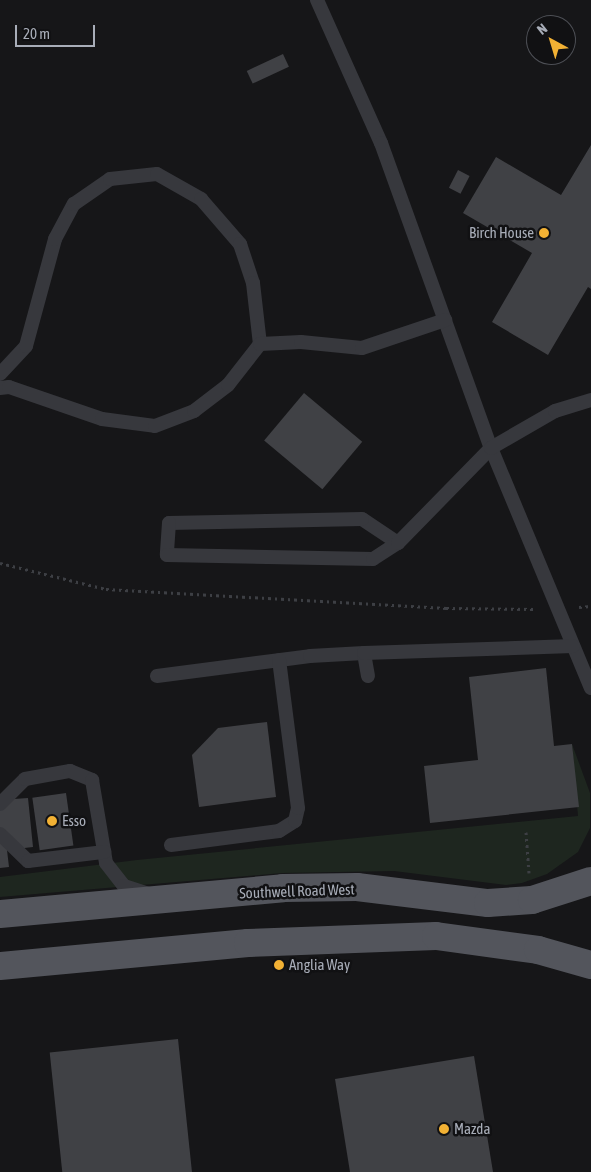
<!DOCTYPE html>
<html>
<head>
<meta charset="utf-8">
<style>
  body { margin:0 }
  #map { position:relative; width:591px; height:1172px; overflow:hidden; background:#161618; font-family:"Asap Condensed",sans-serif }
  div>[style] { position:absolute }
  .green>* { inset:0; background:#1e261f }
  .building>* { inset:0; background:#404145; transform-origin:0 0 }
  .path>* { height:3px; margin-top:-1.5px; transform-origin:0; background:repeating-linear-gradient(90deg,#3d3f44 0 2.5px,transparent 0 6.5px) }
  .service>* { height:14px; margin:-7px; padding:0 7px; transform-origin:7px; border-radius:7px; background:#37383d }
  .primary>* { height:28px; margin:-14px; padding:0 14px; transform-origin:14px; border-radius:14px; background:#53555c }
  .dots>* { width:14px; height:14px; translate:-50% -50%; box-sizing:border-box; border:2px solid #111113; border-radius:50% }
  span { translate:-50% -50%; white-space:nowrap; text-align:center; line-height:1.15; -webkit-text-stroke:5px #111113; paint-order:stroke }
  .poi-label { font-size:15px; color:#a8adb8 }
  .right { translate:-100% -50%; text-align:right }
  .left { translate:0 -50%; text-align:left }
  .street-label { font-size:15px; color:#a8adb8 }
  .north { position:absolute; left:526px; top:15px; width:50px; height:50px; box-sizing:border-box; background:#111113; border:1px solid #4d4f55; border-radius:50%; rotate:321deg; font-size:14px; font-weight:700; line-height:20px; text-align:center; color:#a8adb8 }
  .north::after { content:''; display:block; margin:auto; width:18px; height:22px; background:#f2b134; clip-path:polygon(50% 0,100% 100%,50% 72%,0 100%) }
  .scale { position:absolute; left:15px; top:25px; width:80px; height:22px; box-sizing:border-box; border:2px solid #a8adb8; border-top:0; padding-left:6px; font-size:15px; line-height:18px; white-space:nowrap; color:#a8adb8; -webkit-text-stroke:4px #111113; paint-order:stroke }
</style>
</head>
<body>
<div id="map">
  <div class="green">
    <i style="clip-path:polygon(572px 744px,590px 793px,590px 828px,578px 852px,547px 874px,522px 883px,506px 885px,394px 871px,282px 873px,0 897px,0 877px,137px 860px,578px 816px)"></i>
  </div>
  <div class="building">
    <i style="left:283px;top:54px;width:14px;height:40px;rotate:65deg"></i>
    <i style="clip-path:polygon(591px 145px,591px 289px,588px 287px,548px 355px,492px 322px,532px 253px,463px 213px,496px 157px,561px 195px)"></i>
    <i style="left:458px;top:170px;width:13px;height:20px;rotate:27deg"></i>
    <i style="left:304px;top:393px;width:76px;height:62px;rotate:40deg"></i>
    <i style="clip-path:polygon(546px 668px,554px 746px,572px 744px,579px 807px,430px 823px,424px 766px,478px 760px,469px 677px)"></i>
    <i style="clip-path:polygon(267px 722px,276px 797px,199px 807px,192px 755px,218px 728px)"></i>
    <i style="left:66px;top:793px;width:53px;height:34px;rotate:82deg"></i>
    <i style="clip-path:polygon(28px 798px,33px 847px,7px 850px,9px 867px,0 868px,0 800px)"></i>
    <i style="left:178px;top:1039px;width:134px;height:129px;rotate:84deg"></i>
    <i style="clip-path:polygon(474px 1056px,493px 1172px,350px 1172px,335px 1079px)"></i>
  </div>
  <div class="path">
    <i style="left:0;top:563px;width:109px;rotate:13.8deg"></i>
    <i style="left:106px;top:589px;width:341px;rotate:3.2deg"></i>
    <i style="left:446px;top:608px;width:90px;rotate:0.6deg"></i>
    <i style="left:579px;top:607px;width:12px;rotate:-5deg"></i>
    <i style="left:526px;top:832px;width:41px;rotate:85.8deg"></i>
  </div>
  <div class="service">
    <i style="left:317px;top:0;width:157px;rotate:65.9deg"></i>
    <i style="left:381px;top:143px;width:324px;rotate:70.2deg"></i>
    <i style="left:491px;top:448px;width:260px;rotate:67.4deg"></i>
    <i style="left:0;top:374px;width:38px;rotate:-47deg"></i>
    <i style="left:26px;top:346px;width:111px;rotate:-74.8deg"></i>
    <i style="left:55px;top:239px;width:40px;rotate:-62deg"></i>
    <i style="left:74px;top:204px;width:44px;rotate:-34.8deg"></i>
    <i style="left:110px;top:179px;width:47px;rotate:-6.1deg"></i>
    <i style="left:157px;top:174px;width:51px;rotate:29.6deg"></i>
    <i style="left:201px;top:199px;width:60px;rotate:49.1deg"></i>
    <i style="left:240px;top:244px;width:41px;rotate:71.6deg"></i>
    <i style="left:253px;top:283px;width:61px;rotate:83.5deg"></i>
    <i style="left:0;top:388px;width:9px;rotate:-6deg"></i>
    <i style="left:9px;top:387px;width:98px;rotate:19deg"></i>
    <i style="left:102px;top:419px;width:53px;rotate:7.5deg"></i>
    <i style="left:155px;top:426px;width:42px;rotate:-21deg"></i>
    <i style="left:194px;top:411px;width:43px;rotate:-37.4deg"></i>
    <i style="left:228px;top:385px;width:52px;rotate:-52deg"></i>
    <i style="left:260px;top:344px;width:41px;rotate:-2.8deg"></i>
    <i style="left:301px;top:342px;width:61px;rotate:5.6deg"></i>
    <i style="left:362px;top:348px;width:88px;rotate:-18.6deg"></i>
    <i style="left:398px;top:543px;width:43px;rotate:-146.3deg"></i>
    <i style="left:362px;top:519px;width:193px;rotate:178.8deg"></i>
    <i style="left:169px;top:523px;width:32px;rotate:94deg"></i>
    <i style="left:167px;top:555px;width:206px;rotate:1.1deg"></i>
    <i style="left:373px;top:559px;width:30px;rotate:-33deg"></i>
    <i style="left:398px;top:543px;width:133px;rotate:-45.6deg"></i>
    <i style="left:491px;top:448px;width:74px;rotate:-30deg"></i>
    <i style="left:555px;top:411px;width:38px;rotate:-17deg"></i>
    <i style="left:157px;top:676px;width:154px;rotate:-7.4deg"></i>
    <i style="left:310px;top:656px;width:54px;rotate:-3.2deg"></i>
    <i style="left:368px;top:676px;width:23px;rotate:-100deg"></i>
    <i style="left:364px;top:653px;width:209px;rotate:-1.9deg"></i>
    <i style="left:0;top:804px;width:35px;rotate:-45deg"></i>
    <i style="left:25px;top:779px;width:46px;rotate:-10.1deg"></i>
    <i style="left:70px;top:771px;width:24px;rotate:22deg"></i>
    <i style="left:92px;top:780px;width:84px;rotate:80.4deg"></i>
    <i style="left:106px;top:863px;width:29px;rotate:52deg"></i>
    <i style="left:124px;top:886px;width:25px;rotate:18deg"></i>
    <i style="left:0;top:834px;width:39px;rotate:44deg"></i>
    <i style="left:28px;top:861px;width:77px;rotate:-6.8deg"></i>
    <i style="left:171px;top:845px;width:109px;rotate:-7.4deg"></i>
    <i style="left:279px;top:831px;width:19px;rotate:-32deg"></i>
    <i style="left:295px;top:821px;width:13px;rotate:-77deg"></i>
    <i style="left:298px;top:808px;width:149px;rotate:-97.3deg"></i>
  </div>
  <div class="primary">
    <i style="left:0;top:914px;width:284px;rotate:-5.2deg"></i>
    <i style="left:283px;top:888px;width:74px;rotate:-0.8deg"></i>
    <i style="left:357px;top:887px;width:132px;rotate:7deg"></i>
    <i style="left:488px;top:903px;width:44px;rotate:-3.9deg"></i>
    <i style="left:532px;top:900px;width:62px;rotate:-17.9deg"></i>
    <i style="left:0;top:966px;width:249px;rotate:-5.3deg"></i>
    <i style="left:248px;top:943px;width:188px;rotate:-2.1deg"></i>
    <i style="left:436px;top:936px;width:103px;rotate:7.8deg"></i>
    <i style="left:538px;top:950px;width:55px;rotate:15.8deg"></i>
  </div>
  <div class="dots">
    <i style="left:544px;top:233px;background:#f2b134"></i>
    <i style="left:52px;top:821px;background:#f2b134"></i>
    <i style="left:279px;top:965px;background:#f2b134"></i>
    <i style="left:444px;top:1129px;background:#f2b134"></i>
  </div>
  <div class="poi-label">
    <span class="right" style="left:534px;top:233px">Birch House</span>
    <span class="left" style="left:62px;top:821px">Esso</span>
    <span class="left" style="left:289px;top:965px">Anglia Way</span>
    <span class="left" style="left:454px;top:1129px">Mazda</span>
  </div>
  <div class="street-label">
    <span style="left:297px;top:891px;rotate:-2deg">Southwell Road West</span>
  </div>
  <div class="north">N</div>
  <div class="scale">20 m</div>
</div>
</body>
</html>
